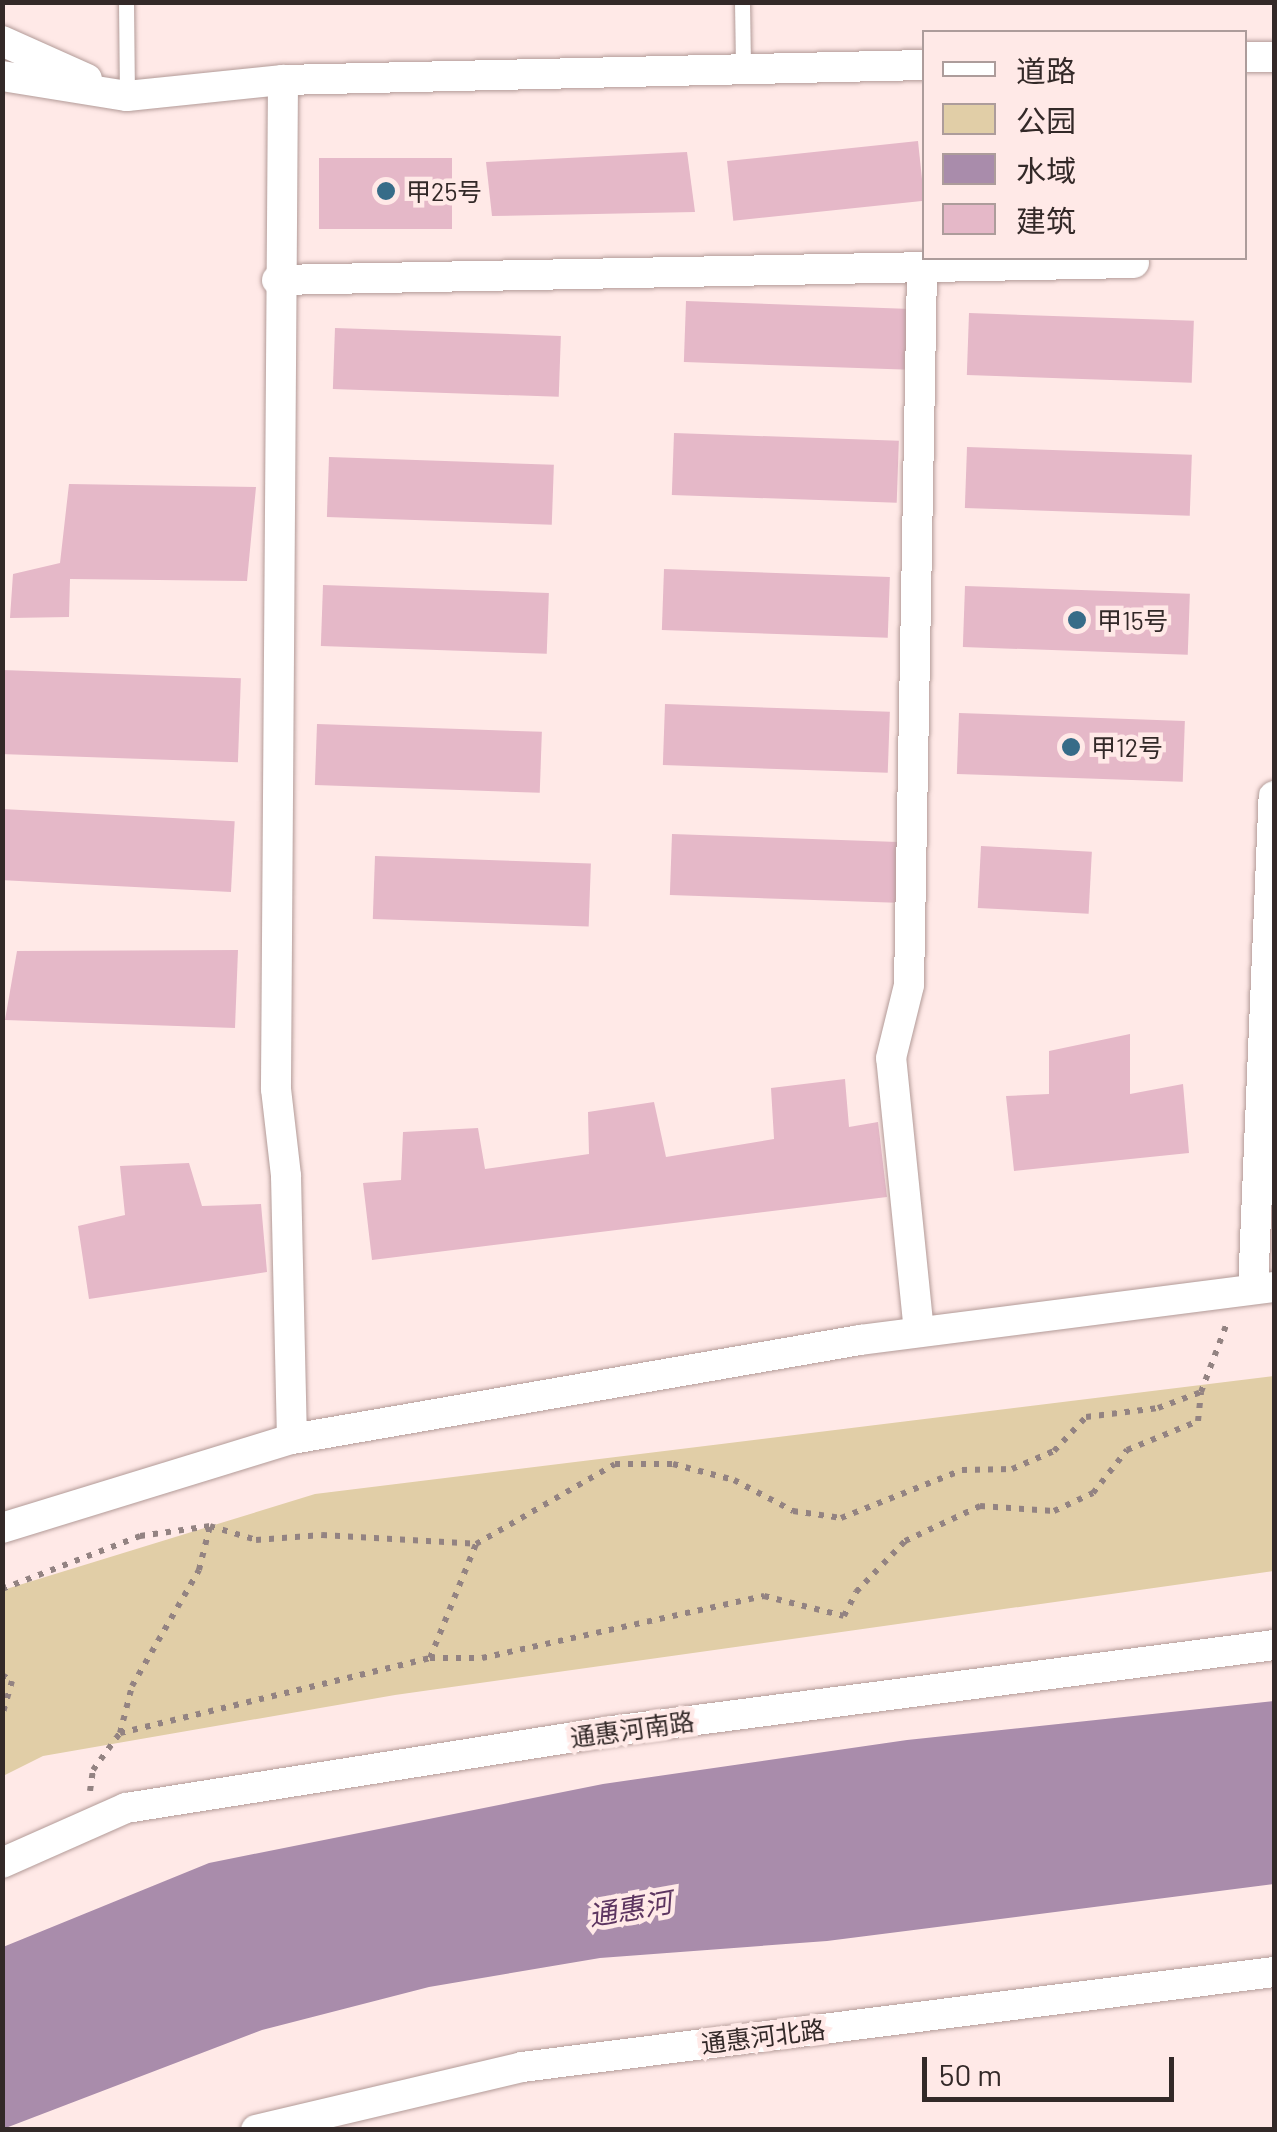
<!DOCTYPE html>
<html>
<head>
<meta charset="utf-8">
<style>
  body { margin:0 }
  #map { position:relative; width:1277px; height:2132px; overflow:hidden; background:#ffe9e7; font-family:Barlow,"Noto Sans SC",sans-serif }
  div>[style] { position:absolute }
  .green>* { inset:0; background:#e1cea7 }
  .water>* { inset:0; background:#a98cab }
  .building>* { inset:0; background:#e5b8c8; transform-origin:0 0 }
  .path>* { height:6px; margin-top:-3px; transform-origin:0; background:repeating-linear-gradient(90deg,#938382 0 5px,transparent 0 13px) }
  .roads { filter:drop-shadow(0 0 2px #b39b98) drop-shadow(0 0 2px #b39b98) }
  .service>* { height:15px; margin:-7.5px; padding:0 7.5px; transform-origin:7.5px; border-radius:7.5px; background:#fff }
  .minor>* { height:30px; margin:-15px; padding:0 15px; transform-origin:15px; border-radius:15px; background:#fff }
  .dots>* { width:28px; height:28px; translate:-50% -50%; box-sizing:border-box; border:5px solid #ffe9e7; border-radius:50% }
  span { translate:-50% -50%; white-space:nowrap; text-align:center; line-height:1.15; -webkit-text-stroke:9px #ffe9e7; paint-order:stroke }
  .poi-label { font-size:25px; color:#332928 }
  .left { translate:0 -50%; text-align:left }
  .street-label { font-size:25px; color:#332928 }
  .water-label { font-size:28px; color:#5d3560; font-style:italic }
  .frame { position:absolute; inset:0; border:5px solid #332928; pointer-events:none }
  .legend { position:absolute; left:922px; top:30px; width:325px; height:230px; box-sizing:border-box; background:#ffe9e7; border:2px solid #ad9c9b; margin:0; padding:12px 18px; list-style:none; font-size:30px; color:#332928 }
  .legend li { display:flex; align-items:center; gap:20px; height:50px }
  .legend b { width:50px; border:2px solid #ad9c9b }
  .scale { position:absolute; left:922px; top:2057px; width:252px; height:45px; box-sizing:border-box; border:5px solid #332928; border-top:0; padding-left:12px; font-size:30px; line-height:35px; white-space:nowrap; color:#332928; -webkit-text-stroke:8px #ffe9e7; paint-order:stroke }
</style>
</head>
<body>
<div id="map">
  <div class="green">
    <i style="clip-path:polygon(1274px 1376px,1274px 1571px,395px 1695px,43px 1756px,3px 1776px,3px 1590px,315px 1494px)"></i>
  </div>
  <div class="water">
    <i style="clip-path:polygon(1274px 1701px,1274px 1884px,827px 1941px,600px 1958px,429px 1987px,262px 2030px,3px 2129px,3px 1947px,209px 1863px,603px 1784px,907px 1740px)"></i>
  </div>
  <div class="building">
    <i style="left:918px;top:141px;width:60px;height:192px;rotate:84deg"></i>
    <i style="clip-path:polygon(687px 152px,695px 212px,492px 216px,486px 162px)"></i>
    <i style="left:319px;top:158px;width:133px;height:71px"></i>
    <i style="left:686px;top:301px;width:226px;height:61px;rotate:2deg"></i>
    <i style="left:969px;top:313px;width:225px;height:62px;rotate:2deg"></i>
    <i style="left:335px;top:328px;width:226px;height:61px;rotate:2deg"></i>
    <i style="left:674px;top:433px;width:225px;height:62px;rotate:2deg"></i>
    <i style="left:967px;top:447px;width:225px;height:61px;rotate:2deg"></i>
    <i style="left:329px;top:457px;width:225px;height:60px;rotate:2deg"></i>
    <i style="clip-path:polygon(69px 484px,256px 487px,247px 581px,70px 579px,69px 617px,10px 618px,13px 574px,60px 563px)"></i>
    <i style="left:664px;top:569px;width:226px;height:61px;rotate:2deg"></i>
    <i style="left:323px;top:585px;width:226px;height:61px;rotate:2deg"></i>
    <i style="left:965px;top:586px;width:225px;height:61px;rotate:2deg"></i>
    <i style="left:2px;top:670px;width:239px;height:84px;rotate:2deg"></i>
    <i style="left:665px;top:704px;width:225px;height:61px;rotate:2deg"></i>
    <i style="left:959px;top:713px;width:226px;height:61px;rotate:2deg"></i>
    <i style="left:317px;top:724px;width:225px;height:61px;rotate:2deg"></i>
    <i style="left:2px;top:809px;width:233px;height:71px;rotate:3deg"></i>
    <i style="left:672px;top:834px;width:226px;height:61px;rotate:2deg"></i>
    <i style="left:981px;top:846px;width:111px;height:62px;rotate:3deg"></i>
    <i style="left:375px;top:856px;width:216px;height:63px;rotate:2deg"></i>
    <i style="clip-path:polygon(238px 950px,235px 1028px,5px 1020px,17px 951px)"></i>
    <i style="clip-path:polygon(1130px 1034px,1130px 1094px,1183px 1084px,1189px 1153px,1014px 1171px,1006px 1096px,1049px 1094px,1049px 1051px)"></i>
    <i style="clip-path:polygon(845px 1079px,849px 1127px,878px 1122px,887px 1197px,372px 1260px,363px 1183px,401px 1180px,403px 1132px,478px 1128px,485px 1169px,589px 1154px,588px 1112px,654px 1102px,666px 1157px,774px 1139px,771px 1088px)"></i>
    <i style="clip-path:polygon(189px 1163px,202px 1206px,261px 1204px,267px 1272px,89px 1299px,78px 1226px,125px 1215px,120px 1166px)"></i>
  </div>
  <div class="path">
    <i style="left:2px;top:1589px;width:148px;rotate:-21deg"></i>
    <i style="left:140px;top:1536px;width:71px;rotate:-8.1deg"></i>
    <i style="left:210px;top:1526px;width:48px;rotate:16.9deg"></i>
    <i style="left:256px;top:1540px;width:66px;rotate:-4.3deg"></i>
    <i style="left:322px;top:1535px;width:154px;rotate:3.3deg"></i>
    <i style="left:476px;top:1544px;width:160px;rotate:-29.9deg"></i>
    <i style="left:615px;top:1464px;width:58px"></i>
    <i style="left:673px;top:1464px;width:63px;rotate:14.7deg"></i>
    <i style="left:734px;top:1480px;width:67px;rotate:27.7deg"></i>
    <i style="left:793px;top:1511px;width:49px;rotate:8.3deg"></i>
    <i style="left:841px;top:1518px;width:130px;rotate:-21.6deg"></i>
    <i style="left:962px;top:1470px;width:50px;rotate:-1.1deg"></i>
    <i style="left:1012px;top:1469px;width:46px;rotate:-23.2deg"></i>
    <i style="left:1054px;top:1451px;width:47px;rotate:-46.7deg"></i>
    <i style="left:1086px;top:1417px;width:73px;rotate:-7.1deg"></i>
    <i style="left:1158px;top:1408px;width:46px;rotate:-20.4deg"></i>
    <i style="left:1201px;top:1392px;width:74px;rotate:-69.4deg"></i>
    <i style="left:430px;top:1658px;width:123px;rotate:-68deg"></i>
    <i style="left:2px;top:1675px;width:12px;rotate:31deg"></i>
    <i style="left:12px;top:1681px;width:36px;rotate:106deg"></i>
    <i style="left:120px;top:1733px;width:49px;rotate:-75.7deg"></i>
    <i style="left:132px;top:1686px;width:134px;rotate:-60deg"></i>
    <i style="left:199px;top:1570px;width:45px;rotate:-76deg"></i>
    <i style="left:90px;top:1791px;width:21px;rotate:-82deg"></i>
    <i style="left:93px;top:1770px;width:46px;rotate:-53.9deg"></i>
    <i style="left:120px;top:1733px;width:319px;rotate:-13.6deg"></i>
    <i style="left:430px;top:1658px;width:52px"></i>
    <i style="left:482px;top:1658px;width:289px;rotate:-12.4deg"></i>
    <i style="left:764px;top:1596px;width:82px;rotate:14deg"></i>
    <i style="left:844px;top:1616px;width:27px;rotate:-63deg"></i>
    <i style="left:856px;top:1592px;width:71px;rotate:-46.1deg"></i>
    <i style="left:905px;top:1541px;width:83px;rotate:-25deg"></i>
    <i style="left:980px;top:1506px;width:74px;rotate:3.9deg"></i>
    <i style="left:1054px;top:1511px;width:43px;rotate:-24.8deg"></i>
    <i style="left:1093px;top:1493px;width:55px;rotate:-51.7deg"></i>
    <i style="left:1127px;top:1450px;width:77px;rotate:-22.2deg"></i>
    <i style="left:1198px;top:1421px;width:29px;rotate:-84deg"></i>
  </div>
  <div class="roads">
    <div class="service">
      <i style="left:126px;top:2px;width:94px;rotate:89.4deg"></i>
      <i style="left:742px;top:2px;width:67px;rotate:89.1deg"></i>
    </div>
    <div class="minor">
      <i style="left:2px;top:41px;width:93px;rotate:24.1deg"></i>
      <i style="left:1244px;top:57px;width:30px"></i>
      <i style="left:2px;top:76px;width:127px;rotate:9.1deg"></i>
      <i style="left:127px;top:96px;width:157px;rotate:-5.9deg"></i>
      <i style="left:283px;top:80px;width:641px;rotate:-1.34deg"></i>
      <i style="left:283px;top:80px;width:1009px;rotate:90.4deg"></i>
      <i style="left:276px;top:1089px;width:88px;rotate:83.4deg"></i>
      <i style="left:286px;top:1176px;width:263px;rotate:88.7deg"></i>
      <i style="left:277px;top:280px;width:857px;rotate:-1.14deg"></i>
      <i style="left:1253px;top:1289px;width:493px;rotate:-87.6deg"></i>
      <i style="left:919px;top:1332px;width:275px;rotate:-95.8deg"></i>
      <i style="left:891px;top:1058px;width:75px;rotate:-76.1deg"></i>
      <i style="left:909px;top:985px;width:718px;rotate:-88.96deg"></i>
      <i style="left:2px;top:1528px;width:303px;rotate:-17.1deg"></i>
      <i style="left:292px;top:1439px;width:577px;rotate:-9.89deg"></i>
      <i style="left:860px;top:1340px;width:417px;rotate:-7.3deg"></i>
      <i style="left:2px;top:1863px;width:136px;rotate:-23.9deg"></i>
      <i style="left:126px;top:1808px;width:492px;rotate:-9deg"></i>
      <i style="left:612px;top:1731px;width:668px;rotate:-7.4deg"></i>
      <i style="left:256px;top:2130px;width:273px;rotate:-13.3deg"></i>
      <i style="left:522px;top:2067px;width:758px;rotate:-7.2deg"></i>
    </div>
  </div>
  <div class="dots">
    <i style="left:386px;top:191px;background:#376c88"></i>
    <i style="left:1077px;top:620px;background:#376c88"></i>
    <i style="left:1071px;top:747px;background:#376c88"></i>
  </div>
  <div class="poi-label">
    <span class="left" style="left:406px;top:191px">甲25号</span>
    <span class="left" style="left:1097px;top:620px">甲15号</span>
    <span class="left" style="left:1091px;top:747px">甲12号</span>
  </div>
  <div class="street-label">
    <span style="left:632px;top:1729px;rotate:-8deg">通惠河南路</span>
    <span style="left:763px;top:2036px;rotate:-7deg">通惠河北路</span>
  </div>
  <div class="water-label">
    <span style="left:630px;top:1908px;rotate:-10deg">通惠河</span>
  </div>
  <div class="frame"></div>
  <ul class="legend">
  <li><b style="height:12px;background:#fff"></b>道路</li>
  <li><b style="height:28px;background:#e1cea7"></b>公园</li>
  <li><b style="height:28px;background:#a98cab"></b>水域</li>
  <li><b style="height:28px;background:#e5b8c8"></b>建筑</li>
  </ul>
  <div class="scale">50 m</div>
</div>
</body>
</html>
